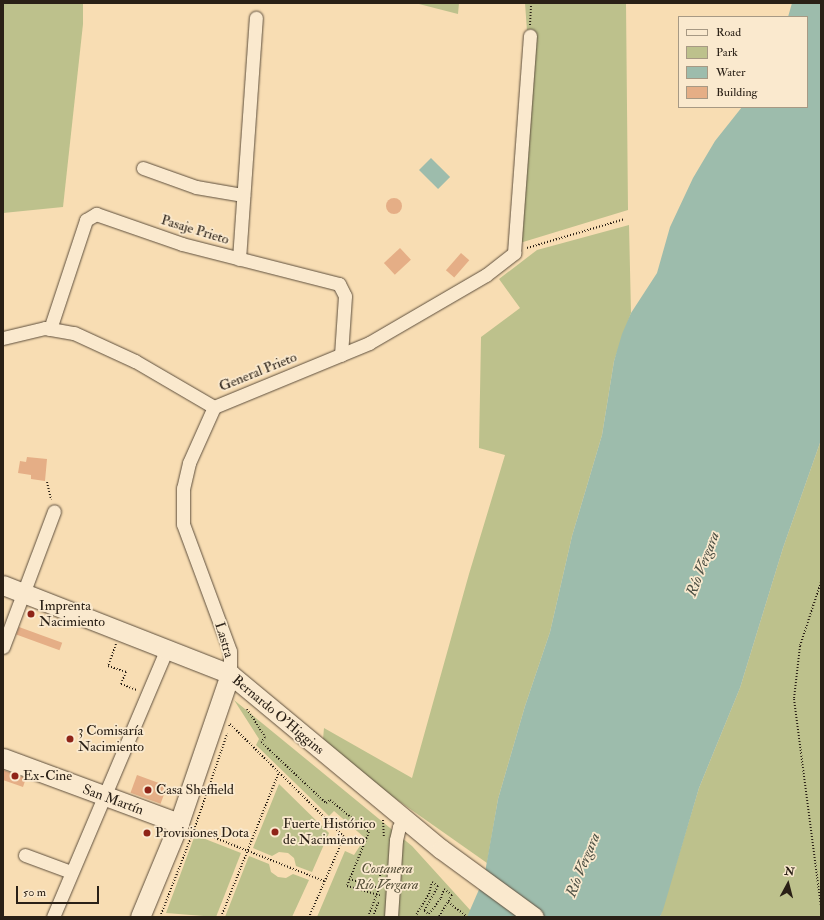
<!DOCTYPE html>
<html>
<head>
<meta charset="utf-8">
<style>
  body { margin:0 }
  #map { position:relative; width:824px; height:920px; overflow:hidden; background:#f8ddb3; font-family:"IM FELL Double Pica",serif }
  div>[style] { position:absolute }
  .green>* { inset:0; background:#bdc18c }
  .water>* { inset:0; background:#9dbcac; transform-origin:0 0 }
  .building>* { inset:0; background:#e5ae86; transform-origin:0 0 }
  .round { border-radius:50% }
  .path>* { height:2px; margin-top:-1px; transform-origin:0; background:repeating-linear-gradient(90deg,#2a2016 0 1px,transparent 0 3px) }
  .roads { filter:drop-shadow(0 0 1px #5e4f3d) drop-shadow(0 0 1px #5e4f3d) }
  .street>* { height:13px; margin:-6.5px; padding:0 6.5px; transform-origin:6.5px; border-radius:6.5px; background:#fae9ce }
  .secondary>* { height:19px; margin:-9.5px; padding:0 9.5px; transform-origin:9.5px; border-radius:9.5px; background:#fae9ce }
  .dots>* { width:11px; height:11px; translate:-50% -50%; box-sizing:border-box; border:2px solid #fae9ce; border-radius:50% }
  span { translate:-50% -50%; white-space:nowrap; text-align:center; line-height:1.15; -webkit-text-stroke:3.5px #fae9ce; paint-order:stroke }
  .street-label { font-size:14px; color:#2a2016 }
  .poi-label { font-size:14px; color:#2a2016 }
  .left { translate:0 -50%; text-align:left }
  .park-label { font-size:14px; color:#565039; font-style:italic }
  .water-label { font-size:15px; color:#4c4f43; font-style:italic }
  .frame { position:absolute; inset:0; border:4px solid #2a2016; pointer-events:none }
  .legend { position:absolute; left:678px; top:16px; width:130px; height:92px; box-sizing:border-box; background:#fae9ce; border:1px solid #a79984; margin:0; padding:5px 7px; list-style:none; font-size:12px; color:#2a2016 }
  .legend li { display:flex; align-items:center; gap:8px; height:20px }
  .legend b { width:20px; border:1px solid #a79984 }
  .north { position:absolute; left:768px; top:864px; width:40px; height:40px; -webkit-text-stroke:3px #fae9ce; paint-order:stroke; rotate:7deg; font-size:11px; font-weight:700; line-height:16px; text-align:center; color:#2a2016 }
  .north::after { content:''; display:block; margin:auto; width:14px; height:18px; background:#2a2016; clip-path:polygon(50% 0,100% 100%,50% 72%,0 100%) }
  .scale { position:absolute; left:16px; top:886px; width:83px; height:18px; box-sizing:border-box; border:2px solid #2a2016; border-top:0; padding-left:5px; font-size:12px; line-height:14px; white-space:nowrap; color:#2a2016; -webkit-text-stroke:3px #fae9ce; paint-order:stroke }
</style>
</head>
<body>
<div id="map">
  <div class="green">
    <i style="clip-path:polygon(3px 3px,83px 3px,83px 24px,63px 207px,3px 213px)"></i>
    <i style="clip-path:polygon(415px 3px,459px 3px,458px 14px)"></i>
    <i style="clip-path:polygon(525px 3px,626px 3px,628px 210px,510px 246px,527px 31px)"></i>
    <i style="clip-path:polygon(629px 225px,631px 313px,614px 361px,602px 435px,572px 536px,550px 632px,525px 706px,498px 799px,487px 863px,332px 754px,323px 739px,324px 728px,412px 778px,469px 574px,505px 455px,479px 448px,481px 337px,520px 308px,499px 279px,537px 250px)"></i>
    <i style="clip-path:polygon(821px 440px,821px 917px,660px 917px,699px 788px,740px 688px,783px 548px)"></i>
    <i style="clip-path:polygon(234px 700px,412px 846px,471px 911px,467px 917px,317px 917px,345px 851px,354px 855px,365px 838px,334px 811px,329px 816px,256px 745px,259px 739px)"></i>
    <i style="clip-path:polygon(279px 784px,329px 833px,312px 872px,296px 866px,294px 858px,288px 853px,279px 852px,272px 856px,253px 848px)"></i>
    <i style="clip-path:polygon(195px 835px,241px 853px,216px 917px,166px 913px)"></i>
    <i style="clip-path:polygon(249px 856px,269px 864px,271px 872px,278px 877px,286px 878px,293px 874px,309px 880px,292px 917px,225px 917px)"></i>
  </div>
  <div class="water">
    <i style="clip-path:polygon(792px 3px,821px 3px,821px 440px,783px 548px,740px 688px,699px 788px,663px 910px,660px 917px,467px 917px,484px 878px,498px 799px,525px 706px,550px 632px,572px 536px,602px 435px,614px 361px,622px 334px,631px 313px,657px 273px,670px 227px,693px 178px,715px 141px,742px 107px,807px 107px,807px 17px,788px 17px)"></i>
    <i style="left:431px;top:158px;width:27px;height:17px;rotate:45deg"></i>
  </div>
  <div class="building">
    <i class="round" style="left:386px;top:198px;width:16px;height:16px"></i>
    <i style="left:400px;top:248px;width:16px;height:22px;rotate:47deg"></i>
    <i style="left:461px;top:253px;width:11px;height:23px;rotate:41deg"></i>
    <i style="clip-path:polygon(27px 457px,47px 459px,45px 481px,31px 479px,31px 475px,18px 473px,20px 461px,26px 462px)"></i>
    <i style="left:19px;top:627px;width:46px;height:8px;rotate:20deg"></i>
    <i style="clip-path:polygon(3px 770px,26px 778px,23px 787px,3px 780px)"></i>
    <i style="left:137px;top:775px;width:32px;height:19px;rotate:20deg"></i>
  </div>
  <div class="path">
    <i style="left:530px;top:25px;width:22px;rotate:-87deg"></i>
    <i style="left:527px;top:248px;width:102px;rotate:-16.5deg"></i>
    <i style="left:47px;top:482px;width:18px;rotate:77deg"></i>
    <i style="left:821px;top:582px;width:67px;rotate:108.2deg"></i>
    <i style="left:800px;top:646px;width:53px;rotate:96.5deg"></i>
    <i style="left:794px;top:699px;width:209px;rotate:82.6deg"></i>
    <i style="left:116px;top:644px;width:23px;rotate:110deg"></i>
    <i style="left:108px;top:666px;width:19px;rotate:18deg"></i>
    <i style="left:126px;top:672px;width:13px;rotate:113deg"></i>
    <i style="left:121px;top:684px;width:17px;rotate:21deg"></i>
    <i style="left:247px;top:709px;width:33px;rotate:57deg"></i>
    <i style="left:265px;top:737px;width:6px;rotate:129deg"></i>
    <i style="left:261px;top:742px;width:89px;rotate:43.2deg"></i>
    <i style="left:326px;top:803px;width:5px;rotate:-37deg"></i>
    <i style="left:330px;top:800px;width:50px;rotate:39.4deg"></i>
    <i style="left:369px;top:832px;width:58px;rotate:112.2deg"></i>
    <i style="left:347px;top:886px;width:35px;rotate:16deg"></i>
    <i style="left:229px;top:726px;width:2px;rotate:-63deg"></i>
    <i style="left:230px;top:724px;width:161px;rotate:44.7deg"></i>
    <i style="left:344px;top:837px;width:87px;rotate:113.6deg"></i>
    <i style="left:383px;top:820px;width:18px;rotate:87deg"></i>
    <i style="left:195px;top:830px;width:139px;rotate:21.6deg"></i>
    <i style="left:349px;top:879px;width:31px;rotate:17deg"></i>
    <i style="left:448px;top:902px;width:23px;rotate:38deg"></i>
    <i style="left:160px;top:917px;width:93px;rotate:-68.7deg"></i>
    <i style="left:194px;top:830px;width:102px;rotate:-71deg"></i>
    <i style="left:221px;top:917px;width:156px;rotate:-68.2deg"></i>
    <i style="left:368px;top:917px;width:31px;rotate:-69deg"></i>
    <i style="left:379px;top:888px;width:22px;rotate:-85deg"></i>
    <i style="left:373px;top:917px;width:15px;rotate:-70deg"></i>
    <i style="left:378px;top:903px;width:2px;rotate:27deg"></i>
    <i style="left:415px;top:917px;width:27px;rotate:-59deg"></i>
    <i style="left:429px;top:894px;width:12px;rotate:-76deg"></i>
    <i style="left:432px;top:882px;width:7px;rotate:34deg"></i>
    <i style="left:438px;top:886px;width:29px;rotate:119deg"></i>
    <i style="left:424px;top:911px;width:6px;rotate:31deg"></i>
    <i style="left:429px;top:914px;width:20px;rotate:-53deg"></i>
    <i style="left:441px;top:898px;width:9px;rotate:-72deg"></i>
    <i style="left:444px;top:889px;width:10px;rotate:37deg"></i>
    <i style="left:452px;top:895px;width:26px;rotate:121deg"></i>
  </div>
  <div class="roads">
    <div class="street">
      <i style="left:143px;top:168px;width:56px;rotate:19.7deg"></i>
      <i style="left:196px;top:187px;width:48px;rotate:9.7deg"></i>
      <i style="left:239px;top:259px;width:242px;rotate:-86deg"></i>
      <i style="left:50px;top:329px;width:115px;rotate:-71.7deg"></i>
      <i style="left:86px;top:220px;width:12px;rotate:-31deg"></i>
      <i style="left:96px;top:214px;width:91px;rotate:19.2deg"></i>
      <i style="left:182px;top:244px;width:162px;rotate:14.3deg"></i>
      <i style="left:339px;top:284px;width:13px;rotate:63deg"></i>
      <i style="left:345px;top:296px;width:59px;rotate:93.9deg"></i>
      <i style="left:3px;top:338px;width:43px;rotate:-13.4deg"></i>
      <i style="left:45px;top:328px;width:29px;rotate:10deg"></i>
      <i style="left:74px;top:333px;width:67px;rotate:24.7deg"></i>
      <i style="left:135px;top:361px;width:91px;rotate:30.2deg"></i>
      <i style="left:214px;top:407px;width:168px;rotate:-22.4deg"></i>
      <i style="left:369px;top:343px;width:135px;rotate:-30.2deg"></i>
      <i style="left:486px;top:275px;width:36px;rotate:-38deg"></i>
      <i style="left:514px;top:253px;width:218px;rotate:-85.8deg"></i>
      <i style="left:214px;top:407px;width:61px;rotate:114.1deg"></i>
      <i style="left:189px;top:463px;width:26px;rotate:103deg"></i>
      <i style="left:183px;top:488px;width:36px;rotate:90deg"></i>
      <i style="left:183px;top:524px;width:135px;rotate:69.7deg"></i>
      <i style="left:230px;top:651px;width:23px;rotate:90deg"></i>
      <i style="left:3px;top:647px;width:145px;rotate:-69.4deg"></i>
      <i style="left:25px;top:855px;width:49px;rotate:20.3deg"></i>
      <i style="left:53px;top:917px;width:291px;rotate:-67deg"></i>
      <i style="left:391px;top:917px;width:77px;rotate:-86.3deg"></i>
      <i style="left:396px;top:840px;width:13px;rotate:-77deg"></i>
      <i style="left:399px;top:827px;width:10px;rotate:-53deg"></i>
    </div>
    <div class="secondary">
      <i style="left:3px;top:585px;width:244px;rotate:21.4deg"></i>
      <i style="left:230px;top:674px;width:274px;rotate:39.7deg"></i>
      <i style="left:441px;top:849px;width:115px;rotate:36.2deg"></i>
      <i style="left:3px;top:758px;width:188px;rotate:20.3deg"></i>
      <i style="left:140px;top:917px;width:102px;rotate:-67.5deg"></i>
      <i style="left:179px;top:823px;width:157px;rotate:-71.1deg"></i>
    </div>
  </div>
  <div class="dots">
    <i style="left:31px;top:614px;background:#8f2418"></i>
    <i style="left:70px;top:739px;background:#8f2418"></i>
    <i style="left:15px;top:776px;background:#8f2418"></i>
    <i style="left:148px;top:790px;background:#8f2418"></i>
    <i style="left:275px;top:832px;background:#8f2418"></i>
    <i style="left:147px;top:833px;background:#8f2418"></i>
  </div>
  <div class="street-label">
    <span style="left:195px;top:230px;rotate:17deg">Pasaje Prieto</span>
    <span style="left:258px;top:372px;rotate:-22deg">General Prieto</span>
    <span style="left:224px;top:640px;rotate:73deg">Lastra</span>
    <span style="left:278px;top:715px;rotate:40deg">Bernardo O'Higgins</span>
    <span style="left:113px;top:800px;rotate:20deg">San Martín</span>
  </div>
  <div class="poi-label">
    <span class="left" style="left:39px;top:614px">Imprenta<br>Nacimiento</span>
    <span class="left" style="left:78px;top:739px">3 Comisaría<br>Nacimiento</span>
    <span class="left" style="left:23px;top:776px">Ex-Cine</span>
    <span class="left" style="left:156px;top:790px">Casa Sheffield</span>
    <span class="left" style="left:283px;top:832px">Fuerte Histórico<br>de Nacimiento</span>
    <span class="left" style="left:155px;top:833px">Provisiones Dota</span>
  </div>
  <div class="park-label">
    <span style="left:387px;top:877px">Costanera<br>Río Vergara</span>
  </div>
  <div class="water-label">
    <span style="left:703px;top:564px;rotate:-69deg">Río Vergara</span>
    <span style="left:583px;top:865px;rotate:-68deg">Río Vergara</span>
  </div>
  <div class="frame"></div>
  <ul class="legend">
  <li><b style="height:5px;background:#fae9ce"></b>Road</li>
  <li><b style="height:11px;background:#bdc18c"></b>Park</li>
  <li><b style="height:11px;background:#9dbcac"></b>Water</li>
  <li><b style="height:11px;background:#e5ae86"></b>Building</li>
  </ul>
  <div class="north">N</div>
  <div class="scale">50 m</div>
</div>
</body>
</html>
